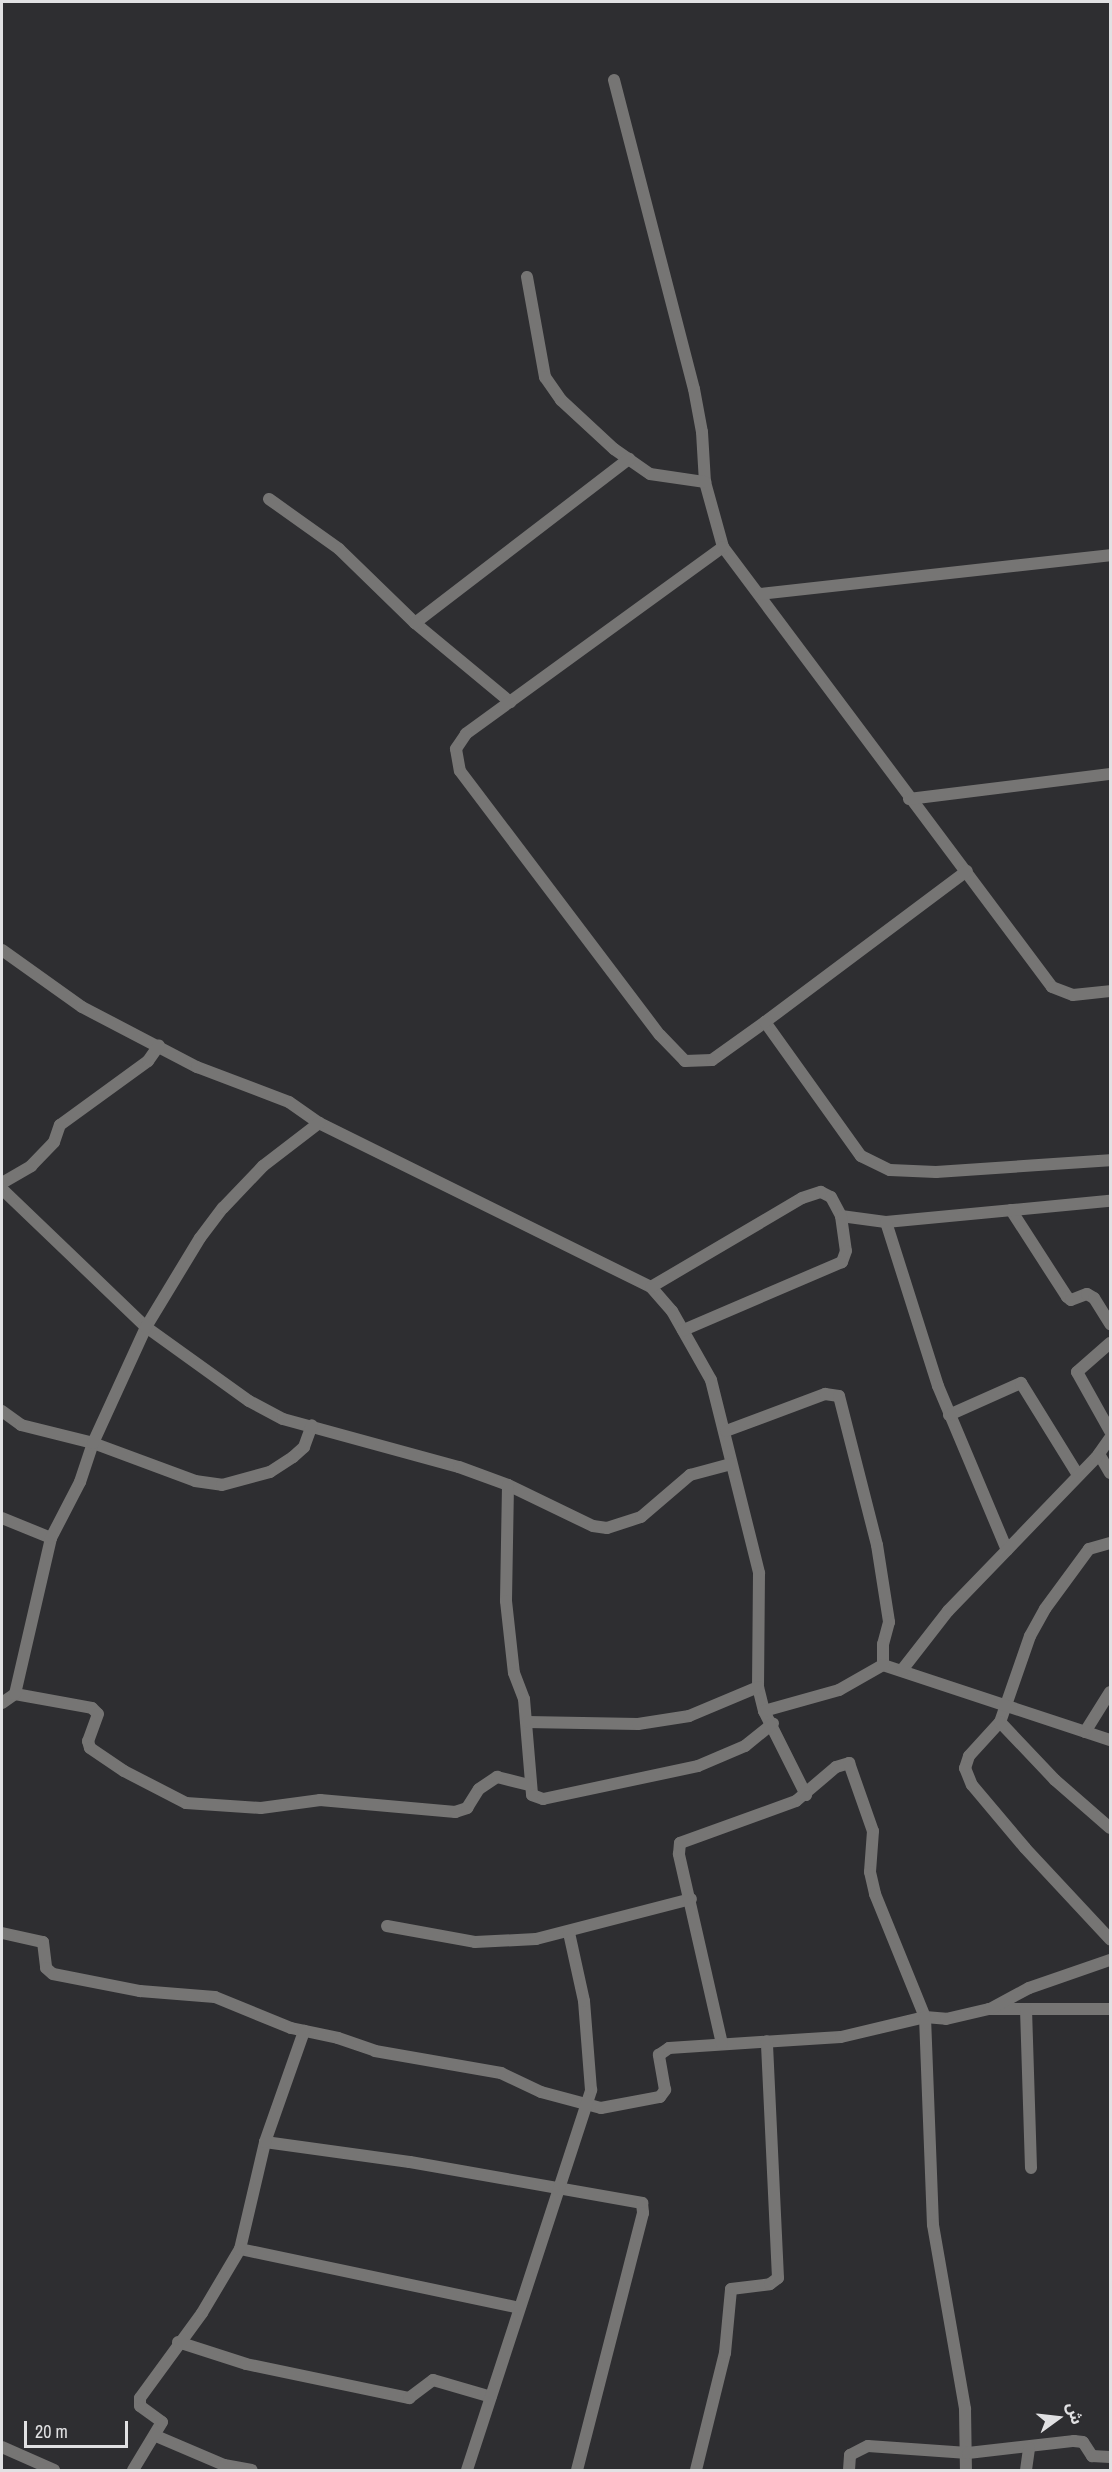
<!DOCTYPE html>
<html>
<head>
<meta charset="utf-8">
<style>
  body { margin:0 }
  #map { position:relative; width:1112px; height:2472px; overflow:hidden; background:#2e2e31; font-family:"Archivo Narrow","Noto Sans Arabic",sans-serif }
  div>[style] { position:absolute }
  .minor>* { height:12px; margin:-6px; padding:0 6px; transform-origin:6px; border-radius:6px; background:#767574 }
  span { translate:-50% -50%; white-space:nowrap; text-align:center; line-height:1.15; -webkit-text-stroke:4.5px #2e2e31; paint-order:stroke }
  .frame { position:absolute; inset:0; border:3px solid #e1e1e3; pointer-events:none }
  .north { position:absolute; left:1028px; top:2388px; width:60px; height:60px; -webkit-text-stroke:4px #2e2e31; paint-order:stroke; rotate:75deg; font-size:16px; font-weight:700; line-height:24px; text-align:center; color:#e1e1e3 }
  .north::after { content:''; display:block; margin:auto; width:21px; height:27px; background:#e1e1e3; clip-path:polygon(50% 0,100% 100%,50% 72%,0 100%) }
  .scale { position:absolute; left:24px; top:2421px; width:104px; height:27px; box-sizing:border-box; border:3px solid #e1e1e3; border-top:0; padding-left:8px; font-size:18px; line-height:21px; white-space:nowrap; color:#e1e1e3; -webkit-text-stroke:4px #2e2e31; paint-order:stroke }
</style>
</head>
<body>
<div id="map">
  <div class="minor">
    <i style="left:614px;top:80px;width:319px;rotate:75.5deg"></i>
    <i style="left:694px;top:389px;width:44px;rotate:79.5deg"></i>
    <i style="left:702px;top:432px;width:50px;rotate:86.6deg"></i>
    <i style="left:705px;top:482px;width:67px;rotate:74.5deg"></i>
    <i style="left:723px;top:547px;width:549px;rotate:53.21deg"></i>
    <i style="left:1052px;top:987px;width:22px;rotate:21deg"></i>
    <i style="left:1073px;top:995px;width:37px;rotate:-6deg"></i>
    <i style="left:527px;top:277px;width:102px;rotate:79.8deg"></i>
    <i style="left:545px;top:377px;width:28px;rotate:55deg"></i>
    <i style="left:561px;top:400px;width:72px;rotate:42.8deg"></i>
    <i style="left:614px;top:449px;width:44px;rotate:34.8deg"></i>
    <i style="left:650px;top:474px;width:56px;rotate:8.3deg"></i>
    <i style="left:269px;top:499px;width:86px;rotate:35.5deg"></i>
    <i style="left:339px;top:549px;width:106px;rotate:44.2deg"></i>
    <i style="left:415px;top:623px;width:124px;rotate:39.7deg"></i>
    <i style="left:723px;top:547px;width:318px;rotate:144deg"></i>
    <i style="left:466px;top:734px;width:18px;rotate:124deg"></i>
    <i style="left:456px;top:749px;width:22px;rotate:80deg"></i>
    <i style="left:460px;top:771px;width:331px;rotate:52.9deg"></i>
    <i style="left:660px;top:1035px;width:36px;rotate:46deg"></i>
    <i style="left:685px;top:1061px;width:27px;rotate:-2deg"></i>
    <i style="left:712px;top:1060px;width:65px;rotate:-35.6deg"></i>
    <i style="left:765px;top:1022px;width:165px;rotate:54.4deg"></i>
    <i style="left:861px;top:1156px;width:32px;rotate:26deg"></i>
    <i style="left:890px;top:1170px;width:46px;rotate:2.5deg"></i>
    <i style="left:936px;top:1172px;width:174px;rotate:-3.9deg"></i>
    <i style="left:759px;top:594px;width:353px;rotate:-6.3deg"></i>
    <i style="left:415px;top:623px;width:270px;rotate:-37.5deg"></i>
    <i style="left:909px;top:799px;width:203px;rotate:-7.1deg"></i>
    <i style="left:2px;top:950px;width:98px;rotate:35.5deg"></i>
    <i style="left:82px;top:1007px;width:130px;rotate:27.6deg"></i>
    <i style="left:197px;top:1067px;width:98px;rotate:20.8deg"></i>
    <i style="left:289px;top:1102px;width:37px;rotate:35deg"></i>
    <i style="left:319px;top:1123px;width:370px;rotate:26.3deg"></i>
    <i style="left:651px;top:1287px;width:32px;rotate:49deg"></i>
    <i style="left:672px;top:1311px;width:79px;rotate:60.5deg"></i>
    <i style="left:711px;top:1380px;width:199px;rotate:76deg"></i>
    <i style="left:759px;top:1573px;width:114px;rotate:90.5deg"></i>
    <i style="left:758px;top:1687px;width:25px;rotate:76deg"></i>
    <i style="left:764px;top:1711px;width:94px;rotate:63.4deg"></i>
    <i style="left:765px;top:1022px;width:252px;rotate:-36.8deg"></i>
    <i style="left:2px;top:1183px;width:34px;rotate:-30deg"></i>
    <i style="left:31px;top:1166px;width:33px;rotate:-46deg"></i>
    <i style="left:54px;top:1142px;width:18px;rotate:-71deg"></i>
    <i style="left:60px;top:1125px;width:109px;rotate:-36deg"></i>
    <i style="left:148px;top:1061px;width:19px;rotate:-55deg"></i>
    <i style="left:2px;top:1189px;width:199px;rotate:43.8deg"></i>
    <i style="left:146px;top:1327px;width:127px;rotate:35.7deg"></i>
    <i style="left:249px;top:1401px;width:38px;rotate:28deg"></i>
    <i style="left:283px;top:1419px;width:182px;rotate:15.3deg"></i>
    <i style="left:459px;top:1467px;width:52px;rotate:20.2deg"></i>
    <i style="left:508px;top:1485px;width:94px;rotate:25.8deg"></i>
    <i style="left:593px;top:1526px;width:14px;rotate:8deg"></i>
    <i style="left:607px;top:1528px;width:36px;rotate:-18deg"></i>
    <i style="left:641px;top:1517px;width:65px;rotate:-40.6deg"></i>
    <i style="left:690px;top:1475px;width:42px;rotate:-15deg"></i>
    <i style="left:1011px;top:1210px;width:103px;rotate:57.2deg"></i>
    <i style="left:1067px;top:1297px;width:5px;rotate:37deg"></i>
    <i style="left:1071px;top:1300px;width:17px;rotate:-21deg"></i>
    <i style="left:1087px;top:1294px;width:8px;rotate:30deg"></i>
    <i style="left:1094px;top:1298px;width:31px;rotate:58deg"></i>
    <i style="left:841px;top:1216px;width:45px;rotate:7.6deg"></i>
    <i style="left:886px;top:1222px;width:225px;rotate:-5.4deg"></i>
    <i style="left:886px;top:1222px;width:172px;rotate:72.4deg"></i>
    <i style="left:938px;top:1386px;width:178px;rotate:67.2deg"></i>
    <i style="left:651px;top:1287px;width:175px;rotate:-30.5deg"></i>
    <i style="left:802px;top:1198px;width:20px;rotate:-18deg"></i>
    <i style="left:821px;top:1192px;width:11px;rotate:27deg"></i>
    <i style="left:831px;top:1197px;width:21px;rotate:62deg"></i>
    <i style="left:841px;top:1216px;width:35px;rotate:82deg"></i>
    <i style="left:846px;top:1251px;width:12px;rotate:110deg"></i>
    <i style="left:842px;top:1262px;width:173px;rotate:156.8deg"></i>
    <i style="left:1110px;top:1343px;width:44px;rotate:138.7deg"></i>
    <i style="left:1077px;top:1372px;width:68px;rotate:60.8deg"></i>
    <i style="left:2px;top:1411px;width:24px;rotate:36deg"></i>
    <i style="left:21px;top:1425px;width:74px;rotate:14deg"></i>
    <i style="left:93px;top:1443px;width:109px;rotate:20.4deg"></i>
    <i style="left:195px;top:1481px;width:27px;rotate:8deg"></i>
    <i style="left:222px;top:1485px;width:50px;rotate:-15.2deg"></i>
    <i style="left:270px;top:1472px;width:27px;rotate:-33deg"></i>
    <i style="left:293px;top:1457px;width:15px;rotate:-42deg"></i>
    <i style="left:304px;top:1447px;width:23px;rotate:-70deg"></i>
    <i style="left:949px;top:1415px;width:79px;rotate:-24deg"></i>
    <i style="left:1021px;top:1383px;width:108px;rotate:58.2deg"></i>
    <i style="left:726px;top:1431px;width:106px;rotate:-20.5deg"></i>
    <i style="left:825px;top:1394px;width:14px;rotate:8deg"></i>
    <i style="left:839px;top:1396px;width:154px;rotate:75.7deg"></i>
    <i style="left:877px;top:1545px;width:78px;rotate:81.1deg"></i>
    <i style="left:889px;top:1622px;width:23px;rotate:105deg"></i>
    <i style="left:883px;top:1644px;width:21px;rotate:90deg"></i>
    <i style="left:1099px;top:1454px;width:22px;rotate:60deg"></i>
    <i style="left:508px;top:1485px;width:116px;rotate:91deg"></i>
    <i style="left:506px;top:1601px;width:72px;rotate:83.7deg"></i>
    <i style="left:514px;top:1673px;width:28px;rotate:69deg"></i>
    <i style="left:524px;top:1699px;width:96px;rotate:85.2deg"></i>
    <i style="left:532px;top:1795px;width:12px;rotate:20deg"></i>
    <i style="left:543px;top:1799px;width:158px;rotate:-12deg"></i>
    <i style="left:698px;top:1766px;width:51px;rotate:-23.1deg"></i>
    <i style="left:745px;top:1746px;width:36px;rotate:-39deg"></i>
    <i style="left:2px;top:1518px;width:53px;rotate:22.2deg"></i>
    <i style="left:1110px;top:1543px;width:22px;rotate:164deg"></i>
    <i style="left:1089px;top:1549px;width:74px;rotate:126.3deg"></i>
    <i style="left:1045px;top:1609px;width:31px;rotate:119deg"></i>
    <i style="left:1030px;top:1636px;width:91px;rotate:109.2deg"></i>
    <i style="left:1000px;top:1722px;width:46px;rotate:132.4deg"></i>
    <i style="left:969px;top:1756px;width:13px;rotate:108deg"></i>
    <i style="left:965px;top:1768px;width:18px;rotate:68deg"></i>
    <i style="left:972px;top:1785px;width:82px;rotate:49.9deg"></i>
    <i style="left:1025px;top:1848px;width:125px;rotate:47deg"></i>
    <i style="left:883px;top:1665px;width:239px;rotate:18.3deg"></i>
    <i style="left:902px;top:1670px;width:75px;rotate:-52.1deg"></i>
    <i style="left:948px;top:1611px;width:213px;rotate:-46deg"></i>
    <i style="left:1096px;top:1458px;width:24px;rotate:-55deg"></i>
    <i style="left:15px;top:1694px;width:78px;rotate:10.3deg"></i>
    <i style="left:92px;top:1708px;width:8px;rotate:45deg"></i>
    <i style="left:98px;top:1714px;width:29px;rotate:110deg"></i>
    <i style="left:88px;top:1741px;width:7px;rotate:74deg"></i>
    <i style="left:90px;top:1748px;width:41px;rotate:34.1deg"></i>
    <i style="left:124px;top:1771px;width:70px;rotate:27.3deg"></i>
    <i style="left:186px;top:1803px;width:75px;rotate:3.8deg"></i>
    <i style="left:261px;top:1808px;width:60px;rotate:-7.7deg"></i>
    <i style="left:320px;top:1800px;width:136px;rotate:5.1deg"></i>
    <i style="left:455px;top:1812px;width:13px;rotate:-18deg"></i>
    <i style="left:467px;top:1808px;width:22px;rotate:-58deg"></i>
    <i style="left:479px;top:1789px;width:22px;rotate:-34deg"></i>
    <i style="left:497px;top:1777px;width:34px;rotate:14deg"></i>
    <i style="left:2px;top:1703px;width:16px;rotate:-35deg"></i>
    <i style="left:15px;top:1694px;width:160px;rotate:-77deg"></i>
    <i style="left:51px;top:1538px;width:63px;rotate:-62.6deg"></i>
    <i style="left:80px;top:1482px;width:41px;rotate:-71.6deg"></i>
    <i style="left:93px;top:1443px;width:128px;rotate:-65.4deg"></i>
    <i style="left:146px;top:1327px;width:104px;rotate:-58.8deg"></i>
    <i style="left:200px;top:1238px;width:38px;rotate:-53deg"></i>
    <i style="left:223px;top:1208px;width:58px;rotate:-46.4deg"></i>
    <i style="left:263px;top:1166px;width:71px;rotate:-37.5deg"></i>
    <i style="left:764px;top:1711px;width:78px;rotate:-15.6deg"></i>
    <i style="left:839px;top:1690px;width:51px;rotate:-29.6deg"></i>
    <i style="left:527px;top:1722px;width:111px;rotate:1deg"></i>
    <i style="left:638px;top:1724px;width:52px;rotate:-8.9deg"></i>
    <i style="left:689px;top:1716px;width:75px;rotate:-22.8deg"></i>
    <i style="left:1000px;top:1722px;width:80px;rotate:46.5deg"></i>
    <i style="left:1055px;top:1780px;width:73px;rotate:41.1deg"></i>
    <i style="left:1085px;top:1732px;width:47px;rotate:-58deg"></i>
    <i style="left:387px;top:1926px;width:89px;rotate:10.3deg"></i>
    <i style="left:475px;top:1942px;width:61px;rotate:-2.8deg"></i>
    <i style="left:536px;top:1939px;width:160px;rotate:-14.5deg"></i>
    <i style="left:2px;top:1933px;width:42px;rotate:12.4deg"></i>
    <i style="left:43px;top:1942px;width:26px;rotate:83deg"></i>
    <i style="left:46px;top:1968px;width:9px;rotate:41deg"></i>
    <i style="left:53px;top:1974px;width:89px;rotate:11.1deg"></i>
    <i style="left:140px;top:1991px;width:75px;rotate:4.6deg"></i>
    <i style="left:215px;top:1997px;width:82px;rotate:22.2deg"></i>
    <i style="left:291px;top:2028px;width:48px;rotate:12deg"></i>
    <i style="left:338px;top:2038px;width:39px;rotate:19deg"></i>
    <i style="left:375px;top:2051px;width:128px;rotate:9.9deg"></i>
    <i style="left:501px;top:2073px;width:44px;rotate:25.4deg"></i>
    <i style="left:541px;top:2092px;width:62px;rotate:14.9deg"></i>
    <i style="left:601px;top:2108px;width:60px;rotate:-10.6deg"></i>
    <i style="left:660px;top:2097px;width:9px;rotate:-54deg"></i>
    <i style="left:665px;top:2090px;width:36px;rotate:-100deg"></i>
    <i style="left:659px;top:2055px;width:12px;rotate:-35deg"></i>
    <i style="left:669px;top:2048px;width:172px;rotate:-3.7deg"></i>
    <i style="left:841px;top:2037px;width:86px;rotate:-13.4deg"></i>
    <i style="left:925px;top:2017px;width:21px;rotate:5deg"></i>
    <i style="left:946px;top:2019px;width:44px;rotate:-13.1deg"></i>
    <i style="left:989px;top:2009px;width:121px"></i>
    <i style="left:990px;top:2009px;width:44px;rotate:-28.3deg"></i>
    <i style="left:1029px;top:1988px;width:86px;rotate:-19.1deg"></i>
    <i style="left:1026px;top:2009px;width:159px;rotate:88.2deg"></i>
    <i style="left:722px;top:2044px;width:195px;rotate:-102.8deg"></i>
    <i style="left:679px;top:1854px;width:11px;rotate:-85deg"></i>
    <i style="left:680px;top:1843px;width:123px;rotate:-19.9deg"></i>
    <i style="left:796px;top:1801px;width:52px;rotate:-40.4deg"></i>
    <i style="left:836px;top:1767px;width:14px;rotate:-17deg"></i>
    <i style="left:849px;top:1763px;width:72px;rotate:70.6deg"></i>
    <i style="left:873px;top:1831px;width:41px;rotate:94.2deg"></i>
    <i style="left:870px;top:1872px;width:23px;rotate:77deg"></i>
    <i style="left:875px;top:1894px;width:133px;rotate:67.9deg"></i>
    <i style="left:925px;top:2017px;width:208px;rotate:87.8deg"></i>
    <i style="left:933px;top:2225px;width:187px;rotate:80.1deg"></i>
    <i style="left:965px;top:2409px;width:61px;rotate:89.1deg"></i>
    <i style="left:265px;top:2142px;width:146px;rotate:7.9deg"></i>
    <i style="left:410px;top:2162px;width:236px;rotate:10deg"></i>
    <i style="left:642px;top:2203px;width:10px;rotate:84deg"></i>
    <i style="left:643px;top:2213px;width:265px;rotate:104.4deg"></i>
    <i style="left:240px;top:2249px;width:285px;rotate:11.9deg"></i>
    <i style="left:178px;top:2342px;width:71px;rotate:17.9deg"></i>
    <i style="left:246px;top:2364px;width:167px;rotate:11.8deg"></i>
    <i style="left:409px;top:2398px;width:30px;rotate:-37deg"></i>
    <i style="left:433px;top:2380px;width:60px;rotate:16.3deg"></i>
    <i style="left:156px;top:2436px;width:74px;rotate:23.1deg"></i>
    <i style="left:224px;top:2465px;width:28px;rotate:10deg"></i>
    <i style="left:2px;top:2447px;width:57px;rotate:23.9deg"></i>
    <i style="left:133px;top:2470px;width:56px;rotate:-58.9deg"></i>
    <i style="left:162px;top:2422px;width:27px;rotate:-144deg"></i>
    <i style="left:140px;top:2406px;width:8px;rotate:-90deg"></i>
    <i style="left:140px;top:2398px;width:105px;rotate:-53.9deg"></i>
    <i style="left:202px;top:2313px;width:74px;rotate:-59.3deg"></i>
    <i style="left:240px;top:2249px;width:110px;rotate:-76.8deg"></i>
    <i style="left:265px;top:2142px;width:118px;rotate:-70.6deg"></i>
    <i style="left:467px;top:2470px;width:400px;rotate:-71.9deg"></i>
    <i style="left:591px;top:2090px;width:89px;rotate:-94.5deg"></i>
    <i style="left:584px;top:2001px;width:70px;rotate:-102.4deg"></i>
    <i style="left:696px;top:2470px;width:121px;rotate:-76.1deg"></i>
    <i style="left:725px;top:2353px;width:64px;rotate:-84.6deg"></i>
    <i style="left:731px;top:2289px;width:39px;rotate:-7deg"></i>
    <i style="left:770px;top:2284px;width:10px;rotate:-37deg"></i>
    <i style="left:778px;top:2278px;width:237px;rotate:-92.7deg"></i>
    <i style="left:849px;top:2470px;width:15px;rotate:-86deg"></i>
    <i style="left:850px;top:2455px;width:20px;rotate:-27deg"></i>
    <i style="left:868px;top:2446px;width:100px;rotate:4deg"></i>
    <i style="left:968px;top:2453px;width:107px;rotate:-6.5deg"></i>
    <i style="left:1074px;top:2441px;width:9px;rotate:6deg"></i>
    <i style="left:1083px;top:2442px;width:17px;rotate:57deg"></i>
    <i style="left:1092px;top:2456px;width:18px;rotate:3deg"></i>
    <i style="left:1026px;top:2470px;width:22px;rotate:-82deg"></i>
  </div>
  <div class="frame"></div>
  <div class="north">ش</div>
  <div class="scale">20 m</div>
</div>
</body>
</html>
